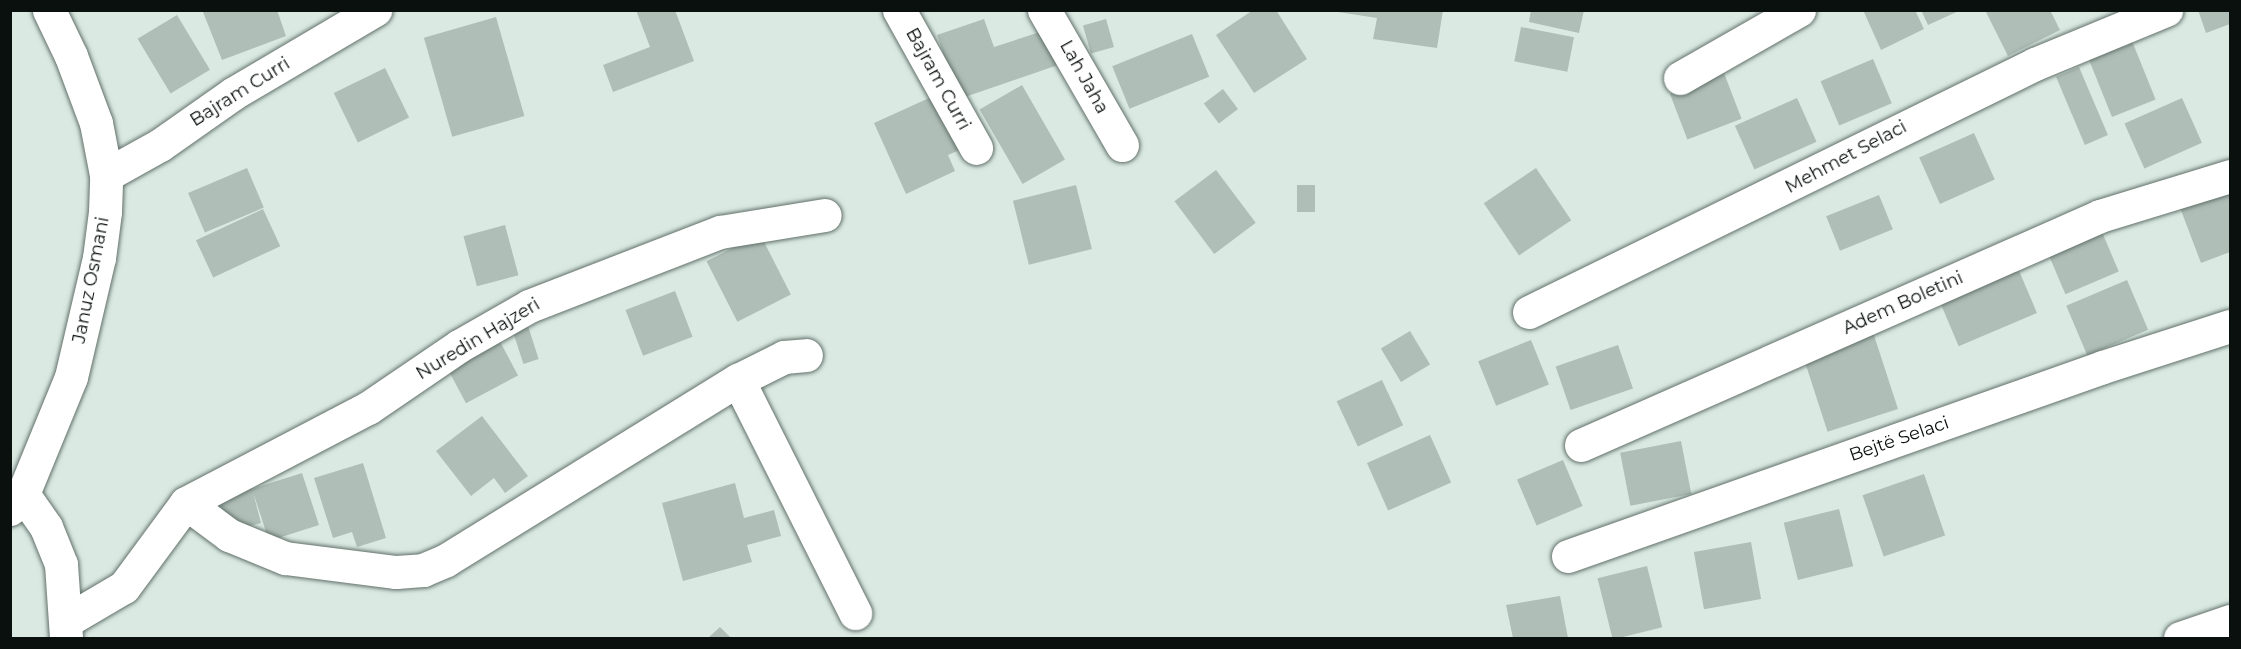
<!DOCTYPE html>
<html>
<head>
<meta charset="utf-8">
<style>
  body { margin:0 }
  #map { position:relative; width:2241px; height:649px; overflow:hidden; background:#daeae3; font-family:Montserrat,sans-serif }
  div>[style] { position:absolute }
  .building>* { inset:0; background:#afbeb7; transform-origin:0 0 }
  .roads { filter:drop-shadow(0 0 2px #62706a) drop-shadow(0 0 2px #62706a) }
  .minor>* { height:33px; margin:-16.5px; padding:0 16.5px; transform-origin:16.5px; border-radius:16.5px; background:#fff }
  span { translate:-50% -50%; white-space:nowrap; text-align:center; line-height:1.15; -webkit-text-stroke:6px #fff; paint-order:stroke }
  .street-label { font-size:18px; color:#0a100d }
  .frame { position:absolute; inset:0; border:12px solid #0a100d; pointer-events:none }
</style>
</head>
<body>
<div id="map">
  <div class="building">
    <i style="clip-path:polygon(277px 10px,286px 36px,222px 60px,203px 12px)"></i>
    <i style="clip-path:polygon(636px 10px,675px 10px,694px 61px,613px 92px,603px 65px,650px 47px)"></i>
    <i style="clip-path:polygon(1253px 10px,1276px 10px,1307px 59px,1254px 93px,1216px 35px)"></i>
    <i style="clip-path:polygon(1443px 10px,1437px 48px,1373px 39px,1377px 18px,1338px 12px)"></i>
    <i style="clip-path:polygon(1531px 10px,1584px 10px,1579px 33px,1529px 22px)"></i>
    <i style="clip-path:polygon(1863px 10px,1915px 10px,1924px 29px,1881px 50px)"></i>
    <i style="clip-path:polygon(1921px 10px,1961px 10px,1928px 25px)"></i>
    <i style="clip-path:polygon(1985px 10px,2050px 10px,2060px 30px,2008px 56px)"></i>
    <i style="clip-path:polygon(2198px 10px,2230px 10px,2230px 24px,2206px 33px)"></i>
    <i style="left:177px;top:15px;width:64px;height:46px;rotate:59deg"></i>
    <i style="left:496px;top:17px;width:103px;height:75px;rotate:74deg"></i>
    <i style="clip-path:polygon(984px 19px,994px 47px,1046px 30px,1058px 65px,959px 99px,937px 35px)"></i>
    <i style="left:1106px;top:19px;width:29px;height:24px;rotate:74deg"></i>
    <i style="left:1521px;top:27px;width:54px;height:35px;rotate:11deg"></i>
    <i style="left:1192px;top:34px;width:46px;height:86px;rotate:68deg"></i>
    <i style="left:2132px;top:41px;width:63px;height:47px;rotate:68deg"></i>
    <i style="left:1873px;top:59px;width:48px;height:57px;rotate:67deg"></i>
    <i style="left:2079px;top:67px;width:74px;height:25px;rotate:67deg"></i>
    <i style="left:385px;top:68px;width:55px;height:57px;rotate:64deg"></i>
    <i style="left:1724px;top:73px;width:49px;height:58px;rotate:69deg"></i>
    <i style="left:1022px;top:85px;width:86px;height:49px;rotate:60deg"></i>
    <i style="left:1223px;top:89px;width:25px;height:24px;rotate:53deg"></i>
    <i style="clip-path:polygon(938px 94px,962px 149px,948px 155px,955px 171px,906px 194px,874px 123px)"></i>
    <i style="left:1797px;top:98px;width:48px;height:68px;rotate:66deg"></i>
    <i style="left:2182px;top:98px;width:49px;height:63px;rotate:66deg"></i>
    <i style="left:1974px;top:133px;width:51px;height:60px;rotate:66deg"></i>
    <i style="left:247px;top:168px;width:43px;height:64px;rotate:67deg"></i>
    <i style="left:1536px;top:168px;width:63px;height:63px;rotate:56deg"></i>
    <i style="left:1216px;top:170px;width:66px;height:52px;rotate:53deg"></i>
    <i style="left:1076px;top:185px;width:66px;height:65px;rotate:76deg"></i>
    <i style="left:1297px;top:185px;width:18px;height:27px"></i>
    <i style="clip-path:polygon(2230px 186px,2230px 252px,2201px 263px,2179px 205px)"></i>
    <i style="left:1879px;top:195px;width:37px;height:57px;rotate:68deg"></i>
    <i style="left:263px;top:209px;width:41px;height:74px;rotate:65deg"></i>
    <i style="left:505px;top:225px;width:52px;height:43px;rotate:75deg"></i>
    <i style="left:2102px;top:232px;width:43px;height:58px;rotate:67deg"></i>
    <i style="left:760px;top:234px;width:68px;height:60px;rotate:63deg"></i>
    <i style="left:2017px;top:266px;width:51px;height:85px;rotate:67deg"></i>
    <i style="left:2127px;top:280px;width:54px;height:66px;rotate:67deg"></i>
    <i style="left:675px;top:291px;width:49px;height:53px;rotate:69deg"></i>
    <i style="left:526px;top:320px;width:41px;height:16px;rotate:72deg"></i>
    <i style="left:1872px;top:329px;width:84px;height:74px;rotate:72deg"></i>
    <i style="left:1410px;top:331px;width:39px;height:34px;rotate:59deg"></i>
    <i style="left:496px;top:334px;width:47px;height:59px;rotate:62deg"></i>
    <i style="left:1531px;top:340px;width:48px;height:57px;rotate:68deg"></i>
    <i style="left:1618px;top:345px;width:46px;height:66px;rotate:71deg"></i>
    <i style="left:1382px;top:380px;width:50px;height:50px;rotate:65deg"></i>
    <i style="clip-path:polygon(482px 416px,528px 476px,505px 493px,494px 478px,471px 496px,436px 451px)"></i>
    <i style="left:1430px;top:435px;width:52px;height:69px;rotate:66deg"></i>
    <i style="left:1681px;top:441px;width:54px;height:62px;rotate:79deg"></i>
    <i style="left:1563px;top:460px;width:50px;height:50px;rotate:67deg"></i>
    <i style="clip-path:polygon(363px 463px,386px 538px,357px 547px,352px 532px,333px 538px,314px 478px)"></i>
    <i style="clip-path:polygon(302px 473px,319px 525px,269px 541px,253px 492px,261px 523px,228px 531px,218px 493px,251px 485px,252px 489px)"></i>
    <i style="left:1924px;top:474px;width:65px;height:65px;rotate:71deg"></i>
    <i style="clip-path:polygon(735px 483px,744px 518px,774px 510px,781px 536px,747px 545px,752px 562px,683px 581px,662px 503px)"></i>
    <i style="left:1839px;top:509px;width:59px;height:57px;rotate:76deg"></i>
    <i style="left:1751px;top:542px;width:58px;height:58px;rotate:80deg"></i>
    <i style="left:1647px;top:566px;width:63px;height:51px;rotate:76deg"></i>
    <i style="clip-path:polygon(1560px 596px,1568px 638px,1513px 638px,1506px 605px)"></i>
    <i style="clip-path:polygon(720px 627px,731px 638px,708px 638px)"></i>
  </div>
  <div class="roads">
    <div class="minor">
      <i style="left:899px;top:10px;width:158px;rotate:60.8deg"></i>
      <i style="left:1044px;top:10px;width:156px;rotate:60deg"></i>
      <i style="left:1680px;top:78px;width:137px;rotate:-29.7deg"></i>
      <i style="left:106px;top:175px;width:62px;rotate:-29.1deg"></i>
      <i style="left:160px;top:145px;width:90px;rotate:-35.1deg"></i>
      <i style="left:234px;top:93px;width:164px;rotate:-30.5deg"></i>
      <i style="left:1529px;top:312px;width:564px;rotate:-26.11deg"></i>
      <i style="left:2035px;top:64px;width:142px;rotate:-22.4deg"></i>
      <i style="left:738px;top:380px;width:261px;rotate:63.3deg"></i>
      <i style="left:1581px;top:445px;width:567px;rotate:-23.81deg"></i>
      <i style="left:2100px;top:216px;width:136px;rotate:-17.1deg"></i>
      <i style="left:23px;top:494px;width:40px;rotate:55.1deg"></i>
      <i style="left:46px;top:527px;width:40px;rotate:68deg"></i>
      <i style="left:61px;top:564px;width:74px;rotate:86.1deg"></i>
      <i style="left:186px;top:503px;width:205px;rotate:-27.6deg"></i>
      <i style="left:368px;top:408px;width:110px;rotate:-34.3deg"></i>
      <i style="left:459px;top:346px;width:81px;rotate:-29.7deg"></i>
      <i style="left:529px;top:306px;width:205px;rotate:-21.2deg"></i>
      <i style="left:720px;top:232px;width:106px;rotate:-9.2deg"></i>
      <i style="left:10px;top:509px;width:20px;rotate:-49deg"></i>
      <i style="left:23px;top:494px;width:126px;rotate:-67.7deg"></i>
      <i style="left:71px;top:377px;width:122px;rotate:-76.8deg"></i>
      <i style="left:99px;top:258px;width:46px;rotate:-82.6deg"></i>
      <i style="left:105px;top:212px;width:37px;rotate:-88deg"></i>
      <i style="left:106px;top:175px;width:53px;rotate:-100.9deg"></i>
      <i style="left:96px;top:123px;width:72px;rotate:-110.5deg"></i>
      <i style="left:71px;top:56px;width:51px;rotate:-115.6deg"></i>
      <i style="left:1568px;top:556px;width:567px;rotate:-19.46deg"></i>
      <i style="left:2103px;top:367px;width:133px;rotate:-17.9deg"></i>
      <i style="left:66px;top:621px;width:67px;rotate:-30.4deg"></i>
      <i style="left:124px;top:587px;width:104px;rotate:-53.6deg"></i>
      <i style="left:186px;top:503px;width:54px;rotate:36.7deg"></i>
      <i style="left:229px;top:535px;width:61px;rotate:22.3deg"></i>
      <i style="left:285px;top:558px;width:112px;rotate:7.2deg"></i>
      <i style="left:396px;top:572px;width:27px;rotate:-4deg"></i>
      <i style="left:423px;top:570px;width:25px;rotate:-23deg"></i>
      <i style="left:446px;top:560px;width:343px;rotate:-31.7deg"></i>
      <i style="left:738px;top:380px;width:51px;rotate:-26.6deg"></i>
      <i style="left:784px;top:357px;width:22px;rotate:-5deg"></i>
      <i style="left:2180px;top:638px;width:53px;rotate:-18.8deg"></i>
    </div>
  </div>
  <div class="street-label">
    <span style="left:1084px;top:77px;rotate:61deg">Lah Jaha</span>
    <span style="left:938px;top:79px;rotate:61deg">Bajram Curri</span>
    <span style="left:240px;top:92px;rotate:-32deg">Bajram Curri</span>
    <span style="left:1846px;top:157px;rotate:-28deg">Mehmet Selaci</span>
    <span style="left:91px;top:280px;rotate:-79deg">Januz Osmani</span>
    <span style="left:1903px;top:303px;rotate:-24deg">Adem Boletini</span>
    <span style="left:478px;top:339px;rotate:-31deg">Nuredin Hajzeri</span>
    <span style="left:1899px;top:439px;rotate:-19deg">Bejtë Selaci</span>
  </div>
  <div class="frame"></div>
</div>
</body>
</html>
